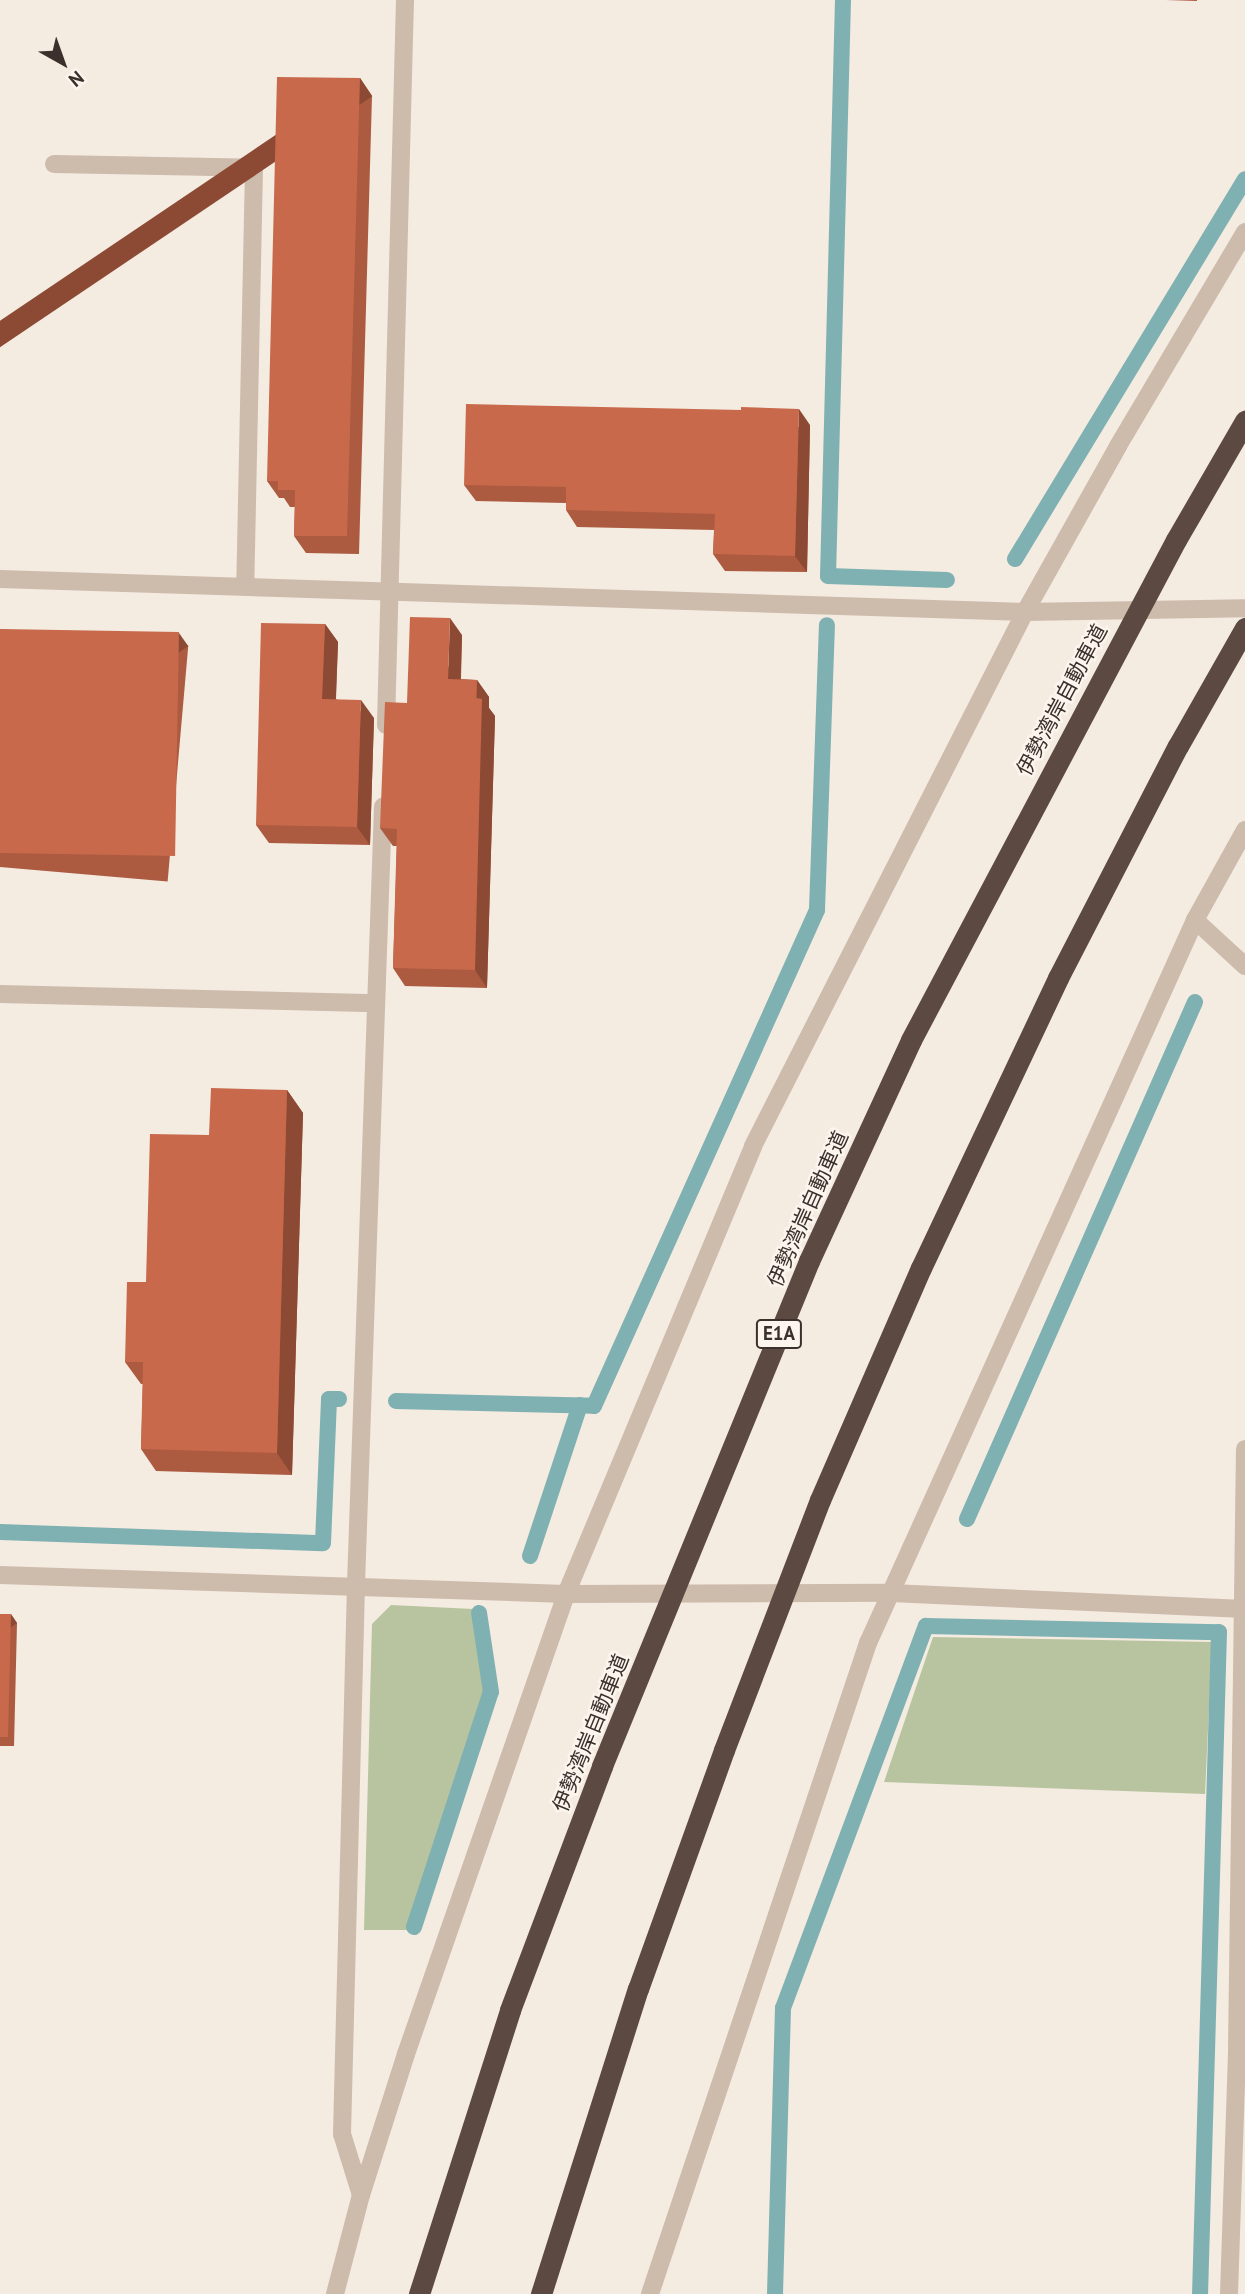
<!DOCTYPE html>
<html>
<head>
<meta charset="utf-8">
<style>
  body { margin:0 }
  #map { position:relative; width:1245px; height:2294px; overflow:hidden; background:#f4ebe1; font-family:"PT Sans","Noto Sans JP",sans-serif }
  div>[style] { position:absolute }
  .green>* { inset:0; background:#b8c4a0 }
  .stream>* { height:16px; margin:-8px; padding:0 8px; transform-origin:8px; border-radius:8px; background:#7fb0b2 }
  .minor>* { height:18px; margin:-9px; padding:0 9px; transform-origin:9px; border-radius:9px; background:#cdbbac }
  .highway-bridge>* { height:21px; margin:-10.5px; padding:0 10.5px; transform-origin:10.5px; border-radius:10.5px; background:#5c4a42 }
  .wall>* { inset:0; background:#ac5a40; transform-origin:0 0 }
  .shaded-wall>* { inset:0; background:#8c4a34; transform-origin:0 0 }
  .building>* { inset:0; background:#c8694b; transform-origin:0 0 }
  span { translate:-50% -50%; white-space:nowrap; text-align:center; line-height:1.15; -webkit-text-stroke:5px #fbf5ee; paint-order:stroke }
  .shield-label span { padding:2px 5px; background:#fbf5ee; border:2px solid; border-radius:5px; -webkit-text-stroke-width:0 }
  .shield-label { font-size:19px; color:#3b302b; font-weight:700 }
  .street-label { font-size:21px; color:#3b302b }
  .north { position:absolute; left:28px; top:28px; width:70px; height:70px; -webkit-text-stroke:5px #fbf5ee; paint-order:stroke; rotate:140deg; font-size:19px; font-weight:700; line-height:28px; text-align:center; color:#3b302b }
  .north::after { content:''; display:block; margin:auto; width:24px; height:32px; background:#3b302b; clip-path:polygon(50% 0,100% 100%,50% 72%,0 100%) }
</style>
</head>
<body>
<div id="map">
  <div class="green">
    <i style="clip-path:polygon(391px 1605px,473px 1609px,486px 1695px,409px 1930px,364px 1930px,372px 1624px)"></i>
    <i style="clip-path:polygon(933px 1637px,1212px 1642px,1205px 1794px,884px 1782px)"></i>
  </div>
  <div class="stream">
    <i style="left:843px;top:0;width:576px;rotate:91.49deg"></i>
    <i style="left:828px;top:576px;width:119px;rotate:1.9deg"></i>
    <i style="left:1015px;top:559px;width:444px;rotate:-58.8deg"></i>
    <i style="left:396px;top:1401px;width:198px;rotate:1.4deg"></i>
    <i style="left:594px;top:1406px;width:544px;rotate:-65.79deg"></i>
    <i style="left:817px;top:910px;width:285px;rotate:-88deg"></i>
    <i style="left:967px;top:1519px;width:565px;rotate:-66.2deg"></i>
    <i style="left:0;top:1532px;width:323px;rotate:2deg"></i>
    <i style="left:323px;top:1543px;width:144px;rotate:-87.6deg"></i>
    <i style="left:329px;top:1399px;width:10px"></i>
    <i style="left:530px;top:1556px;width:159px;rotate:-71.7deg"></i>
    <i style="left:414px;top:1927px;width:247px;rotate:-71.9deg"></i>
    <i style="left:491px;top:1692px;width:80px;rotate:-98.6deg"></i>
    <i style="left:775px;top:2294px;width:286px;rotate:-88.4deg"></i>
    <i style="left:783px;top:2008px;width:408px;rotate:-69.5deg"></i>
    <i style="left:926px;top:1626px;width:293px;rotate:1.2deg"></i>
    <i style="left:1219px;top:1632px;width:662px;rotate:91.64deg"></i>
  </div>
  <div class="minor">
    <i style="left:54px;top:164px;width:200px;rotate:1.1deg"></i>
    <i style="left:254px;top:168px;width:418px;rotate:91.2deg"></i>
    <i style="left:0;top:579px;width:1026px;rotate:1.84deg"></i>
    <i style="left:1025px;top:612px;width:220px;rotate:-1deg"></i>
    <i style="left:386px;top:725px;width:725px;rotate:-88.5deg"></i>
    <i style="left:1195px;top:920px;width:68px;rotate:42.6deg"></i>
    <i style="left:0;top:994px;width:376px;rotate:1.4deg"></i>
    <i style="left:0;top:1575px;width:566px;rotate:1.92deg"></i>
    <i style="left:566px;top:1594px;width:325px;rotate:-0.2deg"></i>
    <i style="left:891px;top:1593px;width:354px;rotate:2.6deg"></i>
    <i style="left:361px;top:2195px;width:64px;rotate:-107.3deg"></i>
    <i style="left:342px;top:2134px;width:550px;rotate:-88.54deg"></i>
    <i style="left:356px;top:1584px;width:778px;rotate:-88.01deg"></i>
    <i style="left:335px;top:2294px;width:102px;rotate:-75.3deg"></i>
    <i style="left:361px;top:2195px;width:148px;rotate:-72.3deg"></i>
    <i style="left:406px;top:2054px;width:487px;rotate:-70.8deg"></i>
    <i style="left:566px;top:1594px;width:485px;rotate:-67.3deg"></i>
    <i style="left:753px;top:1146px;width:599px;rotate:-63.01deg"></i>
    <i style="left:1025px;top:612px;width:190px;rotate:-60.7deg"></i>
    <i style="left:1118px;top:446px;width:249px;rotate:-59.3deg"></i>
    <i style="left:650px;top:2294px;width:687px;rotate:-71.49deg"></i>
    <i style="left:868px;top:1643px;width:794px;rotate:-65.66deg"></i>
    <i style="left:1195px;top:920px;width:103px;rotate:-60.9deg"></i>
    <i style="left:1229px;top:2294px;width:243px;rotate:-88.1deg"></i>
    <i style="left:1237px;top:2051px;width:602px;rotate:-89.24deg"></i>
  </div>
  <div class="highway-bridge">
    <i style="left:419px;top:2294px;width:298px;rotate:-72.2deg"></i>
    <i style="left:510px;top:2010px;width:261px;rotate:-69.3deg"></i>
    <i style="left:602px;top:1766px;width:546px;rotate:-67.71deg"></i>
    <i style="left:809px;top:1261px;width:243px;rotate:-65.2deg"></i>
    <i style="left:911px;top:1040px;width:566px;rotate:-62.08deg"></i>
    <i style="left:1176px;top:540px;width:138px;rotate:-59.9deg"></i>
    <i style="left:541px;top:2294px;width:320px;rotate:-72.4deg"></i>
    <i style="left:638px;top:1989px;width:254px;rotate:-70.2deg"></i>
    <i style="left:724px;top:1750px;width:268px;rotate:-69deg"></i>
    <i style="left:820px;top:1500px;width:253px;rotate:-66.5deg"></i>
    <i style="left:921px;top:1268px;width:321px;rotate:-64.7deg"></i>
    <i style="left:1058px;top:978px;width:261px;rotate:-62.7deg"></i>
    <i style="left:1178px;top:746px;width:136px;rotate:-60.4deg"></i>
  </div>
  <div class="wall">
    <i style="clip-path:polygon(1166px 0,1197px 0,1197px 1px)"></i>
    <i style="clip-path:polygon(360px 78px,372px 96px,359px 554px,306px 553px,294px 536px,295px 507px,290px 507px,284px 498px,279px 498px,267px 481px)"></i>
    <i style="clip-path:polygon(810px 425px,807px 572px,725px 571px,713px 554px,714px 530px,577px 527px,566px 510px,566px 503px,476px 501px,464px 485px)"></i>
    <i style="clip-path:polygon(325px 624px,338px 642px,336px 699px,374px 718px,370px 845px,269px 843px,256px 825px)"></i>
    <i style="left:0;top:629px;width:189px;height:237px;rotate:5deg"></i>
    <i style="clip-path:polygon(462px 635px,461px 679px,477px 680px,489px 697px,489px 708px,495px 716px,487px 988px,405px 986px,393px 968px,397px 846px,393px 846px,380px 828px)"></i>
    <i style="clip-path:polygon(287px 1090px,303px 1113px,292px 1475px,156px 1471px,141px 1449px,143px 1384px,141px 1384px,125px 1362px,146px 1282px,209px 1135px)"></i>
    <i style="clip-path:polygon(0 1614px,17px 1623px,14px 1746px,0 1746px)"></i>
  </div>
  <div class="shaded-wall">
    <i style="left:360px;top:78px;width:22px;height:458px;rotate:56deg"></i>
    <i style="clip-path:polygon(799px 409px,810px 425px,807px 572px,795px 556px)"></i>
    <i style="clip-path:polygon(450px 618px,462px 635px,460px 697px,448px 679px)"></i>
    <i style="clip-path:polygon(325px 624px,338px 642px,335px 717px,322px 699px)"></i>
    <i style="left:179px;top:633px;width:16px;height:224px;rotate:55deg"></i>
    <i style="clip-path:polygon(477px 680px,489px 697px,489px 708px,495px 716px,487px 988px,475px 970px)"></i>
    <i style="clip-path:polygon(361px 700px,374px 718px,370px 845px,357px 827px)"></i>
    <i style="clip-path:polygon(287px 1090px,303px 1113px,292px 1475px,277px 1453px)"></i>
    <i style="left:11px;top:1614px;width:11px;height:123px;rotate:56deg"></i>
  </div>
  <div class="building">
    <i style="clip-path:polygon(277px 77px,360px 78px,347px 536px,294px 536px,295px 490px,278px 490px,278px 481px,267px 481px)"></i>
    <i style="clip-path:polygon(466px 404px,741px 410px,741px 407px,799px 409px,795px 556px,713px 554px,715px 514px,566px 510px,566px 487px,464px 485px)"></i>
    <i style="clip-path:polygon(410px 617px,450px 618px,448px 679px,477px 680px,476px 698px,482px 699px,475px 970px,393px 968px,397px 829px,380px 828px,385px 702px,407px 703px)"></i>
    <i style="clip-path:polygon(261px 623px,325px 624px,322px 699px,361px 700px,357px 827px,256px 825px)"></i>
    <i style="left:0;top:629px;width:179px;height:224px;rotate:1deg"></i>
    <i style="clip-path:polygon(211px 1088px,287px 1090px,277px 1453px,141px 1449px,143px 1362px,125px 1362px,127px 1282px,146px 1282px,150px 1134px,209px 1135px)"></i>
    <i style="clip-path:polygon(0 1614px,11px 1614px,8px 1737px,0 1737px)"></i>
  </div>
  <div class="shield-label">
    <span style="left:779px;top:1334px">E1A</span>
  </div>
  <div class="street-label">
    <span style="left:1062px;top:700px;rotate:-62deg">伊勢湾岸自動車道</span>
    <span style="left:808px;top:1209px;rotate:-66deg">伊勢湾岸自動車道</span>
    <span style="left:591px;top:1733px;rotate:-68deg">伊勢湾岸自動車道</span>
  </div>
  <div class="north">N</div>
</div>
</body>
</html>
